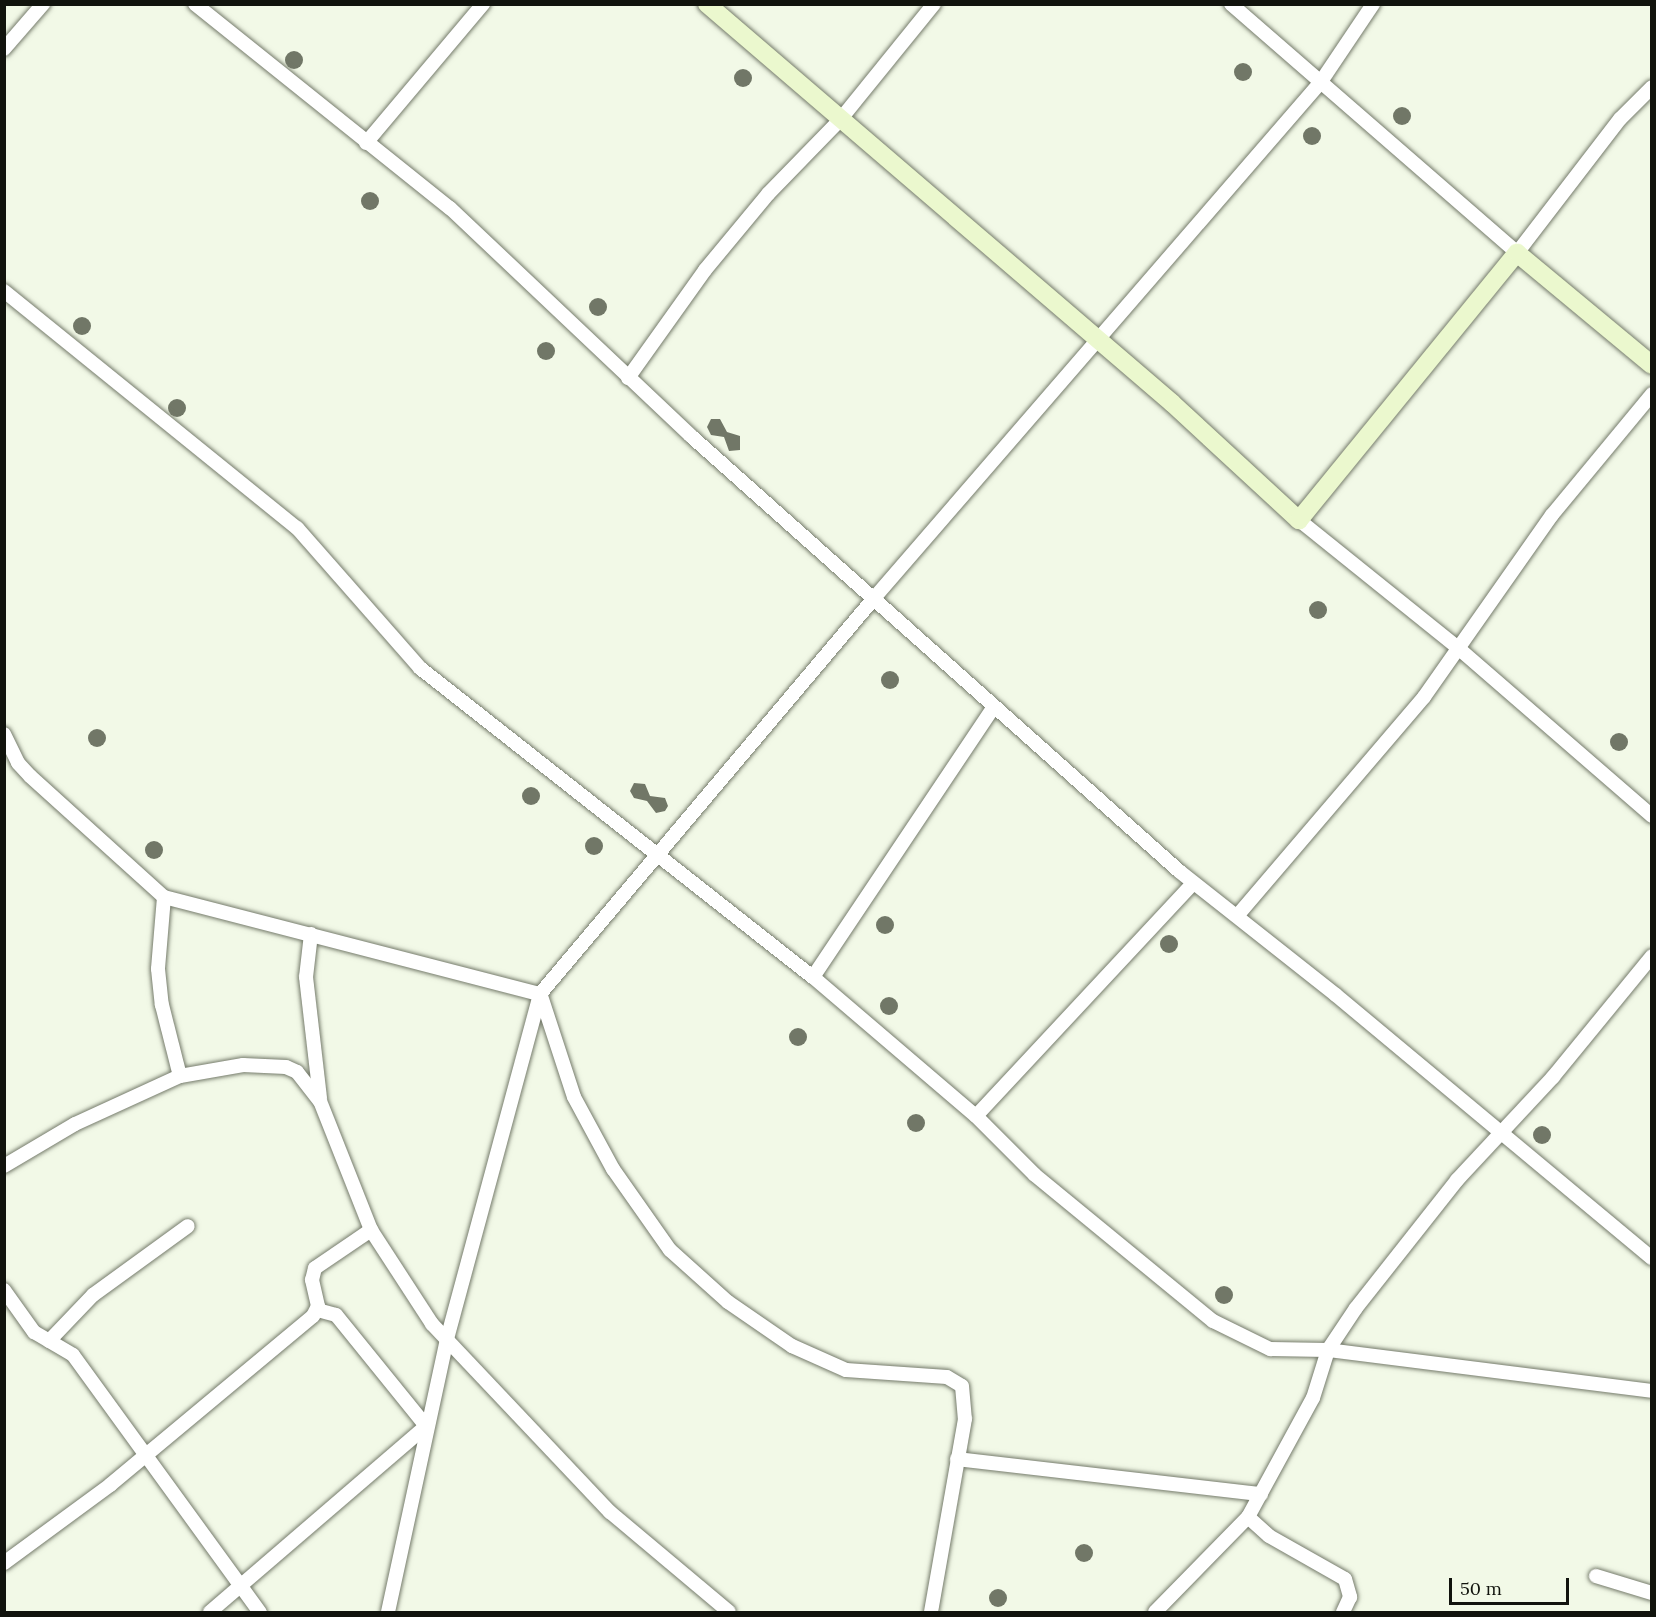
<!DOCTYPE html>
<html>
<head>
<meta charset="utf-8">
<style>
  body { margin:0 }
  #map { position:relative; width:1656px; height:1617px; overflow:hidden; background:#f2f9e7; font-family:Lora,serif }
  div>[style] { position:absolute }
  .building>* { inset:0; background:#717767 }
  .round { border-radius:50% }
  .roads { filter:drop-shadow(0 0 2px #757b6b) drop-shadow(0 0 2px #757b6b) }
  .street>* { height:14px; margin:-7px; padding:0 7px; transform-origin:7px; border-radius:7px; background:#fff }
  .secondary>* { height:18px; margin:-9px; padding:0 9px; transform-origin:9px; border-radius:9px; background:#ebf8ce }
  span { translate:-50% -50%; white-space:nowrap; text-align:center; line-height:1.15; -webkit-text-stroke:4.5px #f2f9e7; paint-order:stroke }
  .frame { position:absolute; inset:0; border:6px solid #11130d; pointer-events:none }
  .scale { position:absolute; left:1449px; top:1578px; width:120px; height:27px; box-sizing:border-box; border:3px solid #11130d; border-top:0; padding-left:8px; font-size:18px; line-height:21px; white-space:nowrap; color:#11130d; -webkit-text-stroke:4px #f2f9e7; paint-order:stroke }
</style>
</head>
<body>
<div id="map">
  <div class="building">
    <i class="round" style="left:285px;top:51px;width:18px;height:18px"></i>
    <i class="round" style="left:1234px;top:63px;width:18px;height:18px"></i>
    <i class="round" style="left:734px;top:69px;width:18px;height:18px"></i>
    <i class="round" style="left:1393px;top:107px;width:18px;height:18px"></i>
    <i class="round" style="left:1303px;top:127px;width:18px;height:18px"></i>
    <i class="round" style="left:361px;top:192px;width:18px;height:18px"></i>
    <i class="round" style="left:589px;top:298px;width:18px;height:18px"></i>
    <i class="round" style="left:73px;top:317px;width:18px;height:18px"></i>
    <i class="round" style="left:537px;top:342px;width:18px;height:18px"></i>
    <i class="round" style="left:168px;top:399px;width:18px;height:18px"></i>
    <i style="clip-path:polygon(711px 419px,720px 419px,727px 432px,740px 436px,740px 450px,729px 451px,724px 437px,711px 435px,707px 427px)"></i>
    <i class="round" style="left:1309px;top:601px;width:18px;height:18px"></i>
    <i class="round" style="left:881px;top:671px;width:18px;height:18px"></i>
    <i class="round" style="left:88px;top:729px;width:18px;height:18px"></i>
    <i class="round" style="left:1610px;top:733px;width:18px;height:18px"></i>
    <i style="clip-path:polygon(634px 783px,645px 784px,650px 796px,665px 798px,668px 806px,665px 811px,656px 813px,647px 801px,634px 798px,630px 791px)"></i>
    <i class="round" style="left:522px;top:787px;width:18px;height:18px"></i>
    <i class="round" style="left:585px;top:837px;width:18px;height:18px"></i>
    <i class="round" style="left:145px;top:841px;width:18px;height:18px"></i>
    <i class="round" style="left:876px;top:916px;width:18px;height:18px"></i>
    <i class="round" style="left:1160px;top:935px;width:18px;height:18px"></i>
    <i class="round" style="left:880px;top:997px;width:18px;height:18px"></i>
    <i class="round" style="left:789px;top:1028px;width:18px;height:18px"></i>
    <i class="round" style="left:907px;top:1114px;width:18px;height:18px"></i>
    <i class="round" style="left:1533px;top:1126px;width:18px;height:18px"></i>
    <i class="round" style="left:1215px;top:1286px;width:18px;height:18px"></i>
    <i class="round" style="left:1075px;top:1544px;width:18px;height:18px"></i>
    <i class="round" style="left:989px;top:1589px;width:18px;height:18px"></i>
  </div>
  <div class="roads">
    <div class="street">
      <i style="left:195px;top:4px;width:327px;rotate:38.7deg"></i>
      <i style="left:450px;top:208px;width:332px;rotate:43.4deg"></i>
      <i style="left:691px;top:436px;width:654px;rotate:41.71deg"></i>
      <i style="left:1179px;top:871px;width:200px;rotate:38.3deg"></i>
      <i style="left:1336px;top:995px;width:411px;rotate:39.8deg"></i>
      <i style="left:1231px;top:4px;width:379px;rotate:41deg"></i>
      <i style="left:1517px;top:253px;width:169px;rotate:-52.5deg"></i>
      <i style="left:1620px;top:119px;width:45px;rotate:-45deg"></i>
      <i style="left:4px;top:49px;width:60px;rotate:-49.1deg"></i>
      <i style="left:366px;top:143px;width:182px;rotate:-49.9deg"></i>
      <i style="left:4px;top:291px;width:377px;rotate:39deg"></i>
      <i style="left:297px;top:528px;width:186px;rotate:48.7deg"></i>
      <i style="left:420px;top:668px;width:500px;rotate:38.2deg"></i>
      <i style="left:813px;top:977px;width:214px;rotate:40.5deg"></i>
      <i style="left:976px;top:1116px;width:83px;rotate:45deg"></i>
      <i style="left:1035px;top:1175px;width:230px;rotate:39.4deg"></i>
      <i style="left:1213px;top:1321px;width:64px;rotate:26.2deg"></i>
      <i style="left:1270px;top:1349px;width:58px;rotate:1deg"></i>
      <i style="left:1328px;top:1350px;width:327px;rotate:7.2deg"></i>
      <i style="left:628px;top:378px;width:133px;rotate:-54.5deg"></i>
      <i style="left:705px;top:270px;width:99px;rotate:-50.3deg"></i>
      <i style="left:768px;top:194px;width:103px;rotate:-45.8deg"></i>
      <i style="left:840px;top:120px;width:149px;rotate:-51deg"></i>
      <i style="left:1299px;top:520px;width:203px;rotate:38.8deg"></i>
      <i style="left:1457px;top:647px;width:258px;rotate:40.9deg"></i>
      <i style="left:4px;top:734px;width:32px;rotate:64deg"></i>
      <i style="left:18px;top:763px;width:18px;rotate:47deg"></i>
      <i style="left:30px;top:776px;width:181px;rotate:42.1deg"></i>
      <i style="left:164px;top:897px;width:388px;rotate:14.5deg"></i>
      <i style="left:164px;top:897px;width:72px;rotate:94.8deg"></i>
      <i style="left:158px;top:969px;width:36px;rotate:84deg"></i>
      <i style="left:162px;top:1005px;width:73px;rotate:75.8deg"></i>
      <i style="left:1237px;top:916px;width:288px;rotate:-49.5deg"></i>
      <i style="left:1424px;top:697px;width:223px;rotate:-54.9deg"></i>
      <i style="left:1552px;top:515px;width:157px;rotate:-50.4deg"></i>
      <i style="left:311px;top:934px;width:43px;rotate:96.6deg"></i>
      <i style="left:306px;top:977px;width:122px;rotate:83.4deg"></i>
      <i style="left:813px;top:977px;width:325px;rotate:-56.2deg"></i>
      <i style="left:541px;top:996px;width:106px;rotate:71.9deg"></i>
      <i style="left:574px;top:1097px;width:82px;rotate:61.6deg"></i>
      <i style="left:613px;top:1169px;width:99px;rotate:54.9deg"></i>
      <i style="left:670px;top:1250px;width:78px;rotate:41.9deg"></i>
      <i style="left:728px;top:1302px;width:78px;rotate:34.5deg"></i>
      <i style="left:792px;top:1346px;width:59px;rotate:24deg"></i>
      <i style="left:846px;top:1370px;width:101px;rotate:4deg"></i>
      <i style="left:947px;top:1377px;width:17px;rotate:31deg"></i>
      <i style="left:962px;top:1386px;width:33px;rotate:85deg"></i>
      <i style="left:965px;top:1419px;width:196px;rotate:100deg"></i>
      <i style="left:976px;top:1116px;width:318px;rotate:-47deg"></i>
      <i style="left:4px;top:1166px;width:82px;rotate:-30.6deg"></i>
      <i style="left:75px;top:1124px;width:115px;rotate:-24.6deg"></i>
      <i style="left:180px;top:1076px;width:64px;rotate:-9.9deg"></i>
      <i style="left:243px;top:1065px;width:43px;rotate:2.7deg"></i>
      <i style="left:286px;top:1067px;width:12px;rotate:24deg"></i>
      <i style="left:297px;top:1072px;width:37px;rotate:52deg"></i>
      <i style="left:320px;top:1101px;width:139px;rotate:68.4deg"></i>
      <i style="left:371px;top:1230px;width:112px;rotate:57deg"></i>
      <i style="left:432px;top:1324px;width:259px;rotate:46.6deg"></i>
      <i style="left:610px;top:1512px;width:155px;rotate:40deg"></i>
      <i style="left:4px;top:1290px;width:52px;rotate:54.5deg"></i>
      <i style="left:34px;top:1332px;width:45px;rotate:30.5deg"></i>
      <i style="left:73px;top:1355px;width:318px;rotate:54deg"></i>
      <i style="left:49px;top:1341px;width:64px;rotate:-46.3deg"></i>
      <i style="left:93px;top:1295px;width:117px;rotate:-36deg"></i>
      <i style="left:957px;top:1459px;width:306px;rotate:6.6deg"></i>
      <i style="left:1248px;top:1517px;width:28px;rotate:42deg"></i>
      <i style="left:1269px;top:1536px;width:87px;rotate:29.5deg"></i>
      <i style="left:1345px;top:1579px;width:19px;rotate:74deg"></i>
      <i style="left:1350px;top:1597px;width:17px;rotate:115deg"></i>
      <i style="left:4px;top:1563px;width:132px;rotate:-36.3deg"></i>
      <i style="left:110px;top:1485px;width:264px;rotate:-39.8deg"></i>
      <i style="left:313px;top:1316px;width:11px;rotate:-63deg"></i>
      <i style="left:318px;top:1306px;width:27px;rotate:-103deg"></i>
      <i style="left:312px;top:1280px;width:12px;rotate:-76deg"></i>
      <i style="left:315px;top:1268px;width:68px;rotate:-34.2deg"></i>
      <i style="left:1596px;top:1576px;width:59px;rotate:16.9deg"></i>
      <i style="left:210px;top:1612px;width:285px;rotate:-40.7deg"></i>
      <i style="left:426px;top:1426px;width:143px;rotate:-129deg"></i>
      <i style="left:336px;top:1315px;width:20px;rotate:-165deg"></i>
      <i style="left:388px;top:1612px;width:279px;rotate:-77.8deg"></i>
      <i style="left:447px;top:1339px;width:357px;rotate:-74.9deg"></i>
      <i style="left:540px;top:994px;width:519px;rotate:-49.84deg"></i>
      <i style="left:875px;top:597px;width:680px;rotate:-49.12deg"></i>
      <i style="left:1320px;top:83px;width:95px;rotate:-56.1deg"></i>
      <i style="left:1155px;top:1612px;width:133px;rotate:-45.6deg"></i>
      <i style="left:1248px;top:1517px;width:136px;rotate:-61.4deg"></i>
      <i style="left:1313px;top:1398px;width:50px;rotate:-72.6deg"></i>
      <i style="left:1328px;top:1350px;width:50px;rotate:-56.3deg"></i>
      <i style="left:1356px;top:1308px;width:163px;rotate:-51.7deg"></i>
      <i style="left:1457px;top:1180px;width:141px;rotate:-47deg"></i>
      <i style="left:1553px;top:1077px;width:156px;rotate:-50.7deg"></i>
    </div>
    <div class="secondary">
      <i style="left:707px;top:4px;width:613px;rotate:40.63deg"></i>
      <i style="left:1172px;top:403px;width:173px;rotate:42.7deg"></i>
      <i style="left:1299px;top:520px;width:345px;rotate:-50.8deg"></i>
      <i style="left:1517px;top:253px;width:175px;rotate:39.7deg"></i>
    </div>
  </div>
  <div class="frame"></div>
  <div class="scale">50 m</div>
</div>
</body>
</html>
